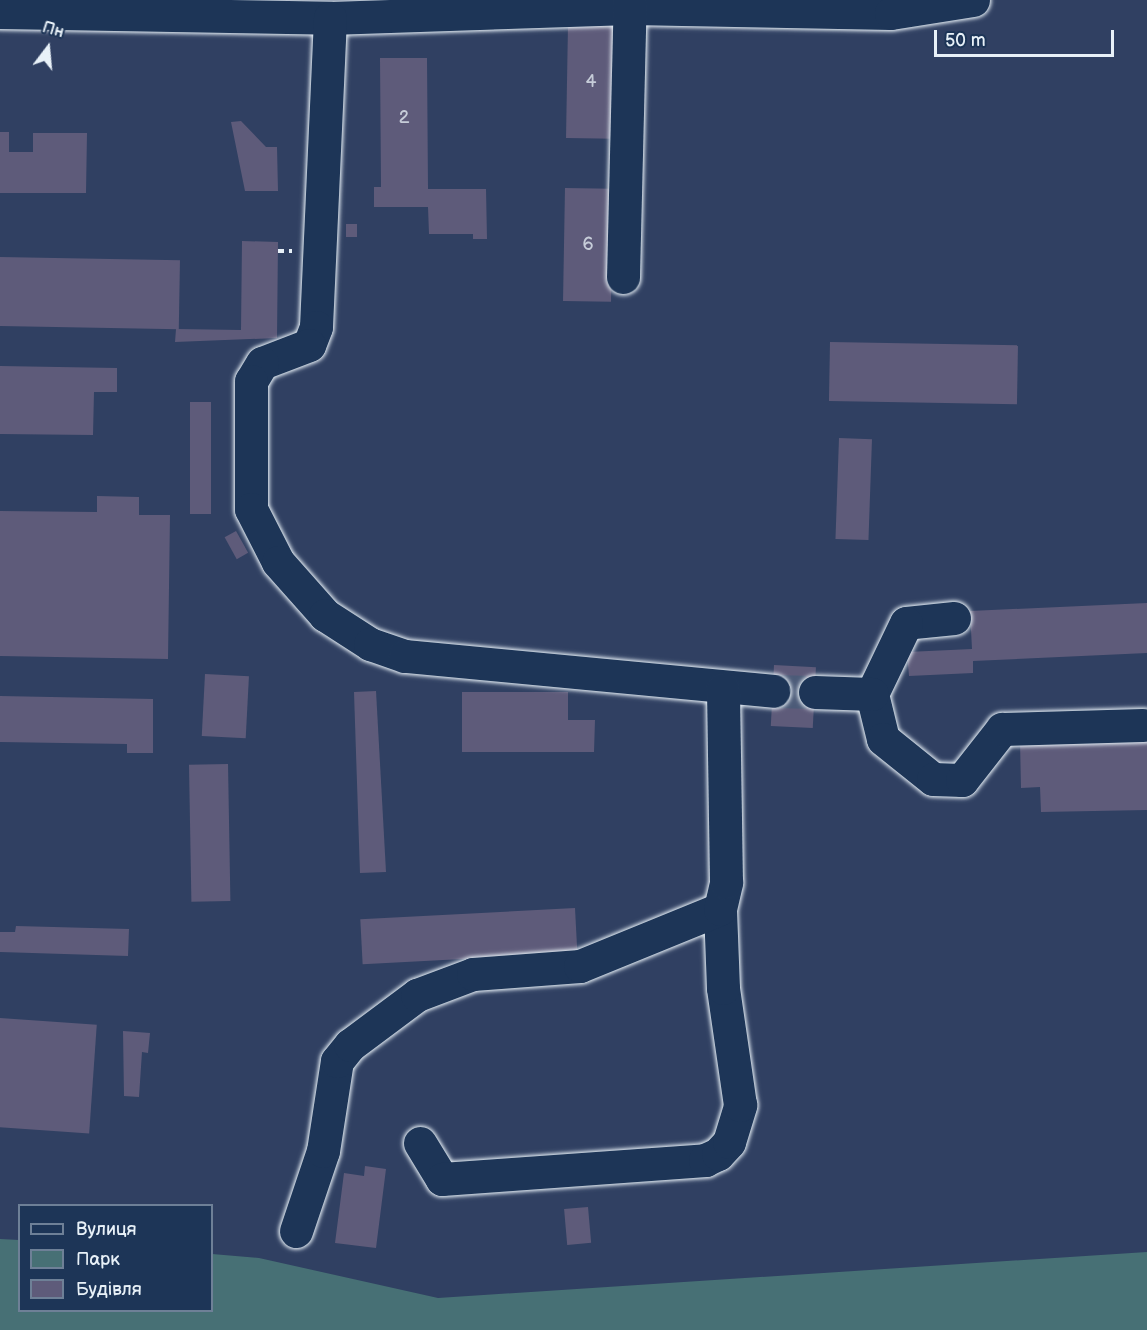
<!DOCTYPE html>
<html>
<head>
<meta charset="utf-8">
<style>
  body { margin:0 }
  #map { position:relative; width:1147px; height:1330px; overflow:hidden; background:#304062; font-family:"Balsamiq Sans",sans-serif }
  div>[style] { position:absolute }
  .green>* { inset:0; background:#477075 }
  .building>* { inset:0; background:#5e5b7a; transform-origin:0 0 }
  .minor-tunnel>* { height:33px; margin-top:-16.5px; transform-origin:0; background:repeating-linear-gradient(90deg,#4c5b78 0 33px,transparent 0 49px) }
  .path>* { height:4px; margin-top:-2px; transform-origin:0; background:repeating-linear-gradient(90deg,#e8f1f8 0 6px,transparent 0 10.5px) }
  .roads { filter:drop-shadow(0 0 2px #e8f1f8) drop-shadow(0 0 2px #e8f1f8) }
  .minor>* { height:33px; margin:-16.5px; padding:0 16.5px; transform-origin:16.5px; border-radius:16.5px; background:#1d3557 }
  span { translate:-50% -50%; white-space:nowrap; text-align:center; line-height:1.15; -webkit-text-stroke:4.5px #1d3557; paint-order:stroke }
  .number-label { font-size:18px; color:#c6ccd8 }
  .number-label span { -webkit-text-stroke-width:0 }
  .legend { position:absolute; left:18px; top:1204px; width:195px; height:108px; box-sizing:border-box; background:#1d3557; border:2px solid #6e8097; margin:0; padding:8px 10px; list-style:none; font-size:18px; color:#e8f1f8 }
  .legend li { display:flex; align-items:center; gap:12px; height:30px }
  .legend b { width:30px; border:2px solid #6e8097 }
  .north { position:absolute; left:18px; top:18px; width:60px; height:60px; -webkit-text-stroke:4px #1d3557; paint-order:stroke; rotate:16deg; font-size:16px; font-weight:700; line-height:24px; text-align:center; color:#e8f1f8 }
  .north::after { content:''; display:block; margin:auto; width:21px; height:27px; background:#e8f1f8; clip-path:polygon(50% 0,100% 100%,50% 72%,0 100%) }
  .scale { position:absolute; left:934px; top:30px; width:180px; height:27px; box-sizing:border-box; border:3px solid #e8f1f8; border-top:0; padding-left:8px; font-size:18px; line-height:21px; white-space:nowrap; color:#e8f1f8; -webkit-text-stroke:4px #1d3557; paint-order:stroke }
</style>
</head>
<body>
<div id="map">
  <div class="green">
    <i style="clip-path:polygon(0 1239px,19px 1240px,20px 1310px,212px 1310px,212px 1254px,259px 1258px,438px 1298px,1147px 1252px,1147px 1330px,0 1330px)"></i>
  </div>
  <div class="building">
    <i style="left:568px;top:25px;width:48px;height:113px;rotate:1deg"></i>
    <i style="clip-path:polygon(380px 58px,427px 58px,428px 189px,486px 189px,487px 239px,473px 239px,473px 234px,429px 234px,428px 207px,374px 207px,374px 187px,381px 187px)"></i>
    <i style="clip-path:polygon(241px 121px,266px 147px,277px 147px,278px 191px,245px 191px,231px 122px)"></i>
    <i style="clip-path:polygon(0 132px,9px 132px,9px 152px,33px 152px,33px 133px,87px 133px,86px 193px,0 193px)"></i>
    <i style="left:565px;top:188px;width:48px;height:113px;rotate:1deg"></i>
    <i style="left:346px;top:224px;width:11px;height:13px"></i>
    <i style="clip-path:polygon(242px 241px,278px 242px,277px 338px,175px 342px,176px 329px,241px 330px)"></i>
    <i style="left:0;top:257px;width:180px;height:69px;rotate:1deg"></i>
    <i style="left:830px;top:342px;width:188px;height:59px;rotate:1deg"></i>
    <i style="clip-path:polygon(0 366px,117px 368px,117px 392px,94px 392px,93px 435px,0 434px)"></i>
    <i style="left:190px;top:402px;width:21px;height:112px"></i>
    <i style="left:839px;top:438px;width:33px;height:101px;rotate:2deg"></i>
    <i style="clip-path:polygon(97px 496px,139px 497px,139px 515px,170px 515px,168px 659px,0 656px,0 511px,97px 512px)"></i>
    <i style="left:236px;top:531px;width:25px;height:13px;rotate:61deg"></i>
    <i style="clip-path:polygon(1147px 603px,1147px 653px,973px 661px,973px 673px,909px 676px,907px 652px,972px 649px,970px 611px)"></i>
    <i style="left:774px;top:665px;width:42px;height:61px;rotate:3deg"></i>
    <i style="left:205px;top:674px;width:44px;height:62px;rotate:3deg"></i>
    <i style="clip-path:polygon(376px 691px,386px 872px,360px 873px,354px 692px)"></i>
    <i style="clip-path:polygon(462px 692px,568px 692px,568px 720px,595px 720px,594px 752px,462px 752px)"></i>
    <i style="clip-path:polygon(0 696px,153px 699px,153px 753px,127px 753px,127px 744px,0 742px)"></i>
    <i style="clip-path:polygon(1147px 738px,1147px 810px,1041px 812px,1040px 787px,1021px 788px,1020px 741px)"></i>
    <i style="left:228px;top:764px;width:137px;height:39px;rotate:89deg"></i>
    <i style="left:575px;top:908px;width:45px;height:215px;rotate:87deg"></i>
    <i style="clip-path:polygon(16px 926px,129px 929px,128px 956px,0 952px,0 932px,15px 932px)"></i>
    <i style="left:0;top:1018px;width:97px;height:109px;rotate:4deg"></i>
    <i style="clip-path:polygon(123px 1031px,150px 1033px,148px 1053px,142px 1052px,139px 1097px,124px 1096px)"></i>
    <i style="clip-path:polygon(365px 1166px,386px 1169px,376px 1248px,335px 1243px,344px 1173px,364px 1176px)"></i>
    <i style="left:588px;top:1207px;width:36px;height:24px;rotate:85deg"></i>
  </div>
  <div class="minor-tunnel">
    <i style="left:773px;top:691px;width:42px;rotate:1.4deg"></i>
  </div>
  <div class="path">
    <i style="left:278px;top:251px;width:14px"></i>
  </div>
  <div class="roads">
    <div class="minor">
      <i style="left:0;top:12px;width:330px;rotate:1deg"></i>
      <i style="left:330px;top:18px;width:300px;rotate:-1.9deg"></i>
      <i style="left:630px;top:8px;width:261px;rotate:1.1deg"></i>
      <i style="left:891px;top:13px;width:83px;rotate:-9deg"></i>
      <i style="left:330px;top:18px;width:309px;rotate:92.6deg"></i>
      <i style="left:316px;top:327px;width:19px;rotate:111deg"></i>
      <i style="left:309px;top:345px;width:50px;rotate:159deg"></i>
      <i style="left:262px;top:363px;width:21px;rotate:121deg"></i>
      <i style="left:251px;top:381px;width:128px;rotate:90deg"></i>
      <i style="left:251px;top:509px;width:59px;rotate:63deg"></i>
      <i style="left:278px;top:562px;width:71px;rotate:48.4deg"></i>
      <i style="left:325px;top:615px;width:54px;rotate:32.8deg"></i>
      <i style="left:370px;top:644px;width:37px;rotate:19deg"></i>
      <i style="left:405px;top:656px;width:370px;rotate:5.4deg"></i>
      <i style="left:623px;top:277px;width:277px;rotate:-88.6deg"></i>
      <i style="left:954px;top:618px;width:48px;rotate:174.1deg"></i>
      <i style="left:906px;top:623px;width:79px;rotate:115.6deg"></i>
      <i style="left:872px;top:694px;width:46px;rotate:76.3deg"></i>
      <i style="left:883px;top:739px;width:64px;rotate:38.7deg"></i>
      <i style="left:933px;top:779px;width:29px;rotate:2deg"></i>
      <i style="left:962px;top:780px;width:65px;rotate:-51.9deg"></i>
      <i style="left:1002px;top:729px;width:141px;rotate:-1.6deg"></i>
      <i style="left:815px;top:692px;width:57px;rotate:2deg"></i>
      <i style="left:420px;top:1143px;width:42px;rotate:58.6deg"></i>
      <i style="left:442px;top:1179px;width:264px;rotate:-4.1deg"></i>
      <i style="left:705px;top:1160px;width:14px;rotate:-25deg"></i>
      <i style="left:718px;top:1154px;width:16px;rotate:-47deg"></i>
      <i style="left:729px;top:1142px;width:39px;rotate:-73deg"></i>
      <i style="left:740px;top:1105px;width:118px;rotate:-98.3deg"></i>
      <i style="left:723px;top:988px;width:79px;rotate:-92.2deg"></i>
      <i style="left:296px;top:1231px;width:84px;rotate:-71.4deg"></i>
      <i style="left:323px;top:1151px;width:91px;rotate:-81.2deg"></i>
      <i style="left:337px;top:1061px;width:21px;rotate:-51deg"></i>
      <i style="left:350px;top:1045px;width:84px;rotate:-36.7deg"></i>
      <i style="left:417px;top:995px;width:60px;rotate:-20.6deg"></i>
      <i style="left:473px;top:974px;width:107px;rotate:-4.3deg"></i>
      <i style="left:580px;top:966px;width:151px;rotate:-22.2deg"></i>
      <i style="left:720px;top:909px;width:28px;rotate:-77deg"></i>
      <i style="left:726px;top:882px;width:193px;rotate:-90.9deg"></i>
    </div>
  </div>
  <div class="number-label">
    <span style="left:591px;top:82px">4</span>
    <span style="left:404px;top:118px">2</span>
    <span style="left:588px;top:245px">6</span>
  </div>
  <ul class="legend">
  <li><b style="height:8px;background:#1d3557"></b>Вулиця</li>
  <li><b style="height:16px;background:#477075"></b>Парк</li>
  <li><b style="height:16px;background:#5e5b7a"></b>Будівля</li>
  </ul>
  <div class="north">Пн</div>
  <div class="scale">50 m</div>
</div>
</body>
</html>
